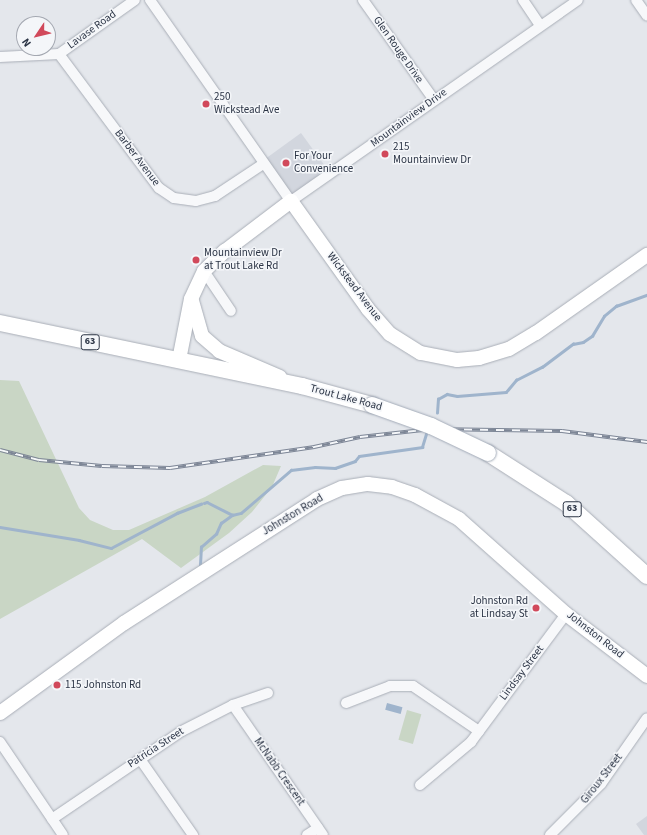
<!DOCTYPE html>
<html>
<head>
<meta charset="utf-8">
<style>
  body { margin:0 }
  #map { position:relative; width:647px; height:835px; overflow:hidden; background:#e4e7ec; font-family:"Source Sans 3",sans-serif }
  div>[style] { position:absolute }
  .built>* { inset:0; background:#d2d6de; transform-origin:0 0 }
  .green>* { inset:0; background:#c9d6c5; transform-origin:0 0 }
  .water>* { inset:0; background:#9fb4cc; transform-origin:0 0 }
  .stream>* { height:2.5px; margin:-1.25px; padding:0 1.25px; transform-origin:1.25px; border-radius:1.25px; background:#9fb4cc }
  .roads { filter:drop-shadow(0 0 1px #a9aeb7) drop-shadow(0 0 1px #a9aeb7) }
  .street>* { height:10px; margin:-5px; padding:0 5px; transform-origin:5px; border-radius:5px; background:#f7f8fa }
  .secondary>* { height:14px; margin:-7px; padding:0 7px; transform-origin:7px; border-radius:7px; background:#fff }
  .primary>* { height:16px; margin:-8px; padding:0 8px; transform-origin:8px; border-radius:8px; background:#fff }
  .rail>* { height:4px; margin-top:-2px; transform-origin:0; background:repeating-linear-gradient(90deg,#f4f6f9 0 8px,#7d8696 0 16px); box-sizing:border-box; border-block:1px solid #7d8696 }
  .bridges { filter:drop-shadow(0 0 1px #a3abb8) drop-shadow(0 0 1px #a3abb8) }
  .primary-bridge>* { height:16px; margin:-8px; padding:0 8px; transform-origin:8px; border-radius:8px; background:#fff }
  .dots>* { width:11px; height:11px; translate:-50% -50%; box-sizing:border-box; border:2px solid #f4f6f9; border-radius:50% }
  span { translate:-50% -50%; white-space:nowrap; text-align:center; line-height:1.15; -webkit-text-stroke:3px #f4f6f9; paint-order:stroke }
  .shield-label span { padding:1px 3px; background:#f4f6f9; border:1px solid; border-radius:3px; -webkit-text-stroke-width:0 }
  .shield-label { font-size:10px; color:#2b3445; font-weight:700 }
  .street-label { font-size:11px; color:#2b3445 }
  .poi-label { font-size:11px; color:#2b3445 }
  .left { translate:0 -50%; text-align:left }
  .right { translate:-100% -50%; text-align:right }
  .north { position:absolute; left:16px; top:16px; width:40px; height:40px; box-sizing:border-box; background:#f4f6f9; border:1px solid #a4a8b1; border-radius:50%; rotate:235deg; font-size:11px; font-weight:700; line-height:16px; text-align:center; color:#2b3445 }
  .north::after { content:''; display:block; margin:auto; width:14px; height:18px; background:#d1495b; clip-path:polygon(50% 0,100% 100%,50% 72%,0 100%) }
</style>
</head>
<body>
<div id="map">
  <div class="built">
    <i style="left:301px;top:133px;width:51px;height:49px;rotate:54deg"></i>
    <i style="clip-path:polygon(647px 816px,647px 835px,644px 835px,636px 824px)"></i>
  </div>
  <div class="green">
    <i style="clip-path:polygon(0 380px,19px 381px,79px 508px,90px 520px,113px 530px,129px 530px,205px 497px,263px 465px,281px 466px,272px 487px,252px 512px,229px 533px,181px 568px,142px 539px,0 619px)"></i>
    <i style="left:407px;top:710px;width:15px;height:31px;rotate:16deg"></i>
  </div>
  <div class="water">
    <i style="left:387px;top:703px;width:16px;height:7px;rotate:15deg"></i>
  </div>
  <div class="stream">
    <i style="left:437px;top:413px;width:14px;rotate:-86deg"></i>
    <i style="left:438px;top:399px;width:10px;rotate:-29deg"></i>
    <i style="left:447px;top:394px;width:10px;rotate:11deg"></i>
    <i style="left:457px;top:396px;width:49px;rotate:-4.7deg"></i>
    <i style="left:506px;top:392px;width:16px;rotate:-50deg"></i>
    <i style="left:516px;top:380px;width:29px;rotate:-27deg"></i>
    <i style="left:542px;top:367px;width:39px;rotate:-37deg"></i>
    <i style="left:573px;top:344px;width:10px;rotate:-11deg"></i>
    <i style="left:583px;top:342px;width:11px;rotate:-34deg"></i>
    <i style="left:592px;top:336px;width:23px;rotate:-59deg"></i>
    <i style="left:604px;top:316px;width:16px;rotate:-40deg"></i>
    <i style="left:616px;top:306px;width:33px;rotate:-20deg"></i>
    <i style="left:204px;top:503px;width:3px;rotate:-18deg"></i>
    <i style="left:207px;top:502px;width:28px;rotate:27deg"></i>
    <i style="left:0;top:527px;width:80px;rotate:9.3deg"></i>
    <i style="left:79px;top:540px;width:33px;rotate:14deg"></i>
    <i style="left:111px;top:548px;width:75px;rotate:-27.9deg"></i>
    <i style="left:177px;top:513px;width:26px;rotate:-21deg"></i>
    <i style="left:200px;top:565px;width:18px;rotate:-87deg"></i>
    <i style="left:201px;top:547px;width:20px;rotate:-41deg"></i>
    <i style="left:216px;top:534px;width:12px;rotate:-66deg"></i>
    <i style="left:221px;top:523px;width:14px;rotate:-36deg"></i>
    <i style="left:232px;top:515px;width:9px;rotate:-13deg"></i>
    <i style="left:241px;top:513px;width:66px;rotate:-40.7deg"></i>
    <i style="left:291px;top:470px;width:24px;rotate:-7deg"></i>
    <i style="left:315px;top:467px;width:20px;rotate:3deg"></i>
    <i style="left:335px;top:468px;width:21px;rotate:-19deg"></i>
    <i style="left:355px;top:461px;width:6px;rotate:-51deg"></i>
    <i style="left:359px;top:456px;width:64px;rotate:-8.1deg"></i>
    <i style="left:422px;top:447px;width:14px;rotate:-73deg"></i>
  </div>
  <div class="roads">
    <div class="street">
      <i style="left:150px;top:0;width:246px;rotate:55deg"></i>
      <i style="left:291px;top:201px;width:350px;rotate:-35deg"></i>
      <i style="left:363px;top:0;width:123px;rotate:54.6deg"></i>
      <i style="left:523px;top:0;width:30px;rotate:56deg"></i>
      <i style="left:636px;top:0;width:19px;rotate:55deg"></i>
      <i style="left:59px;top:54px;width:167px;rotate:53.3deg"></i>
      <i style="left:159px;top:188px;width:18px;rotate:34deg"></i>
      <i style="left:174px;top:198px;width:22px;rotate:8deg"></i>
      <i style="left:196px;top:201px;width:20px;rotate:-15deg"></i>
      <i style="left:215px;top:196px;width:58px;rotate:-33.7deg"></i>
      <i style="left:0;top:57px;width:59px;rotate:-2.9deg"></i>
      <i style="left:59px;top:54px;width:93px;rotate:-35.4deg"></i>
      <i style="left:204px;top:271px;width:48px;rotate:56deg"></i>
      <i style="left:346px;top:703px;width:47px;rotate:-21.1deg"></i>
      <i style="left:390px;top:686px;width:23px"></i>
      <i style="left:413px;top:686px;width:80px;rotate:34.3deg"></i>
      <i style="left:233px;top:705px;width:158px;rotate:55.3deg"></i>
      <i style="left:0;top:742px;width:112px;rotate:55.9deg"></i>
      <i style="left:140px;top:759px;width:93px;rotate:55.1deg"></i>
      <i style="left:420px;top:785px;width:67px;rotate:-40.1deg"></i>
      <i style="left:471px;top:742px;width:159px;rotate:-53.4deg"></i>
      <i style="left:52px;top:819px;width:157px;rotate:-34.1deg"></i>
      <i style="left:182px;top:731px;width:57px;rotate:-27deg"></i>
      <i style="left:233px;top:705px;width:37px;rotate:-19deg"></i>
      <i style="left:307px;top:835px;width:13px;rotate:-32deg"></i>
      <i style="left:550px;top:835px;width:72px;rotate:-45deg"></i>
      <i style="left:601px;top:784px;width:80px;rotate:-55.1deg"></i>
    </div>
    <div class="secondary">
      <i style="left:192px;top:301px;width:36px;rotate:74deg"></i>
      <i style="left:202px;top:336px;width:23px;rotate:41deg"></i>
      <i style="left:219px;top:351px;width:66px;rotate:23.1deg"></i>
      <i style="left:179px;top:360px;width:62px;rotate:-78.9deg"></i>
      <i style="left:191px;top:299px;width:31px;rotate:-65deg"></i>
      <i style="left:204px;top:271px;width:29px;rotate:-44deg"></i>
      <i style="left:225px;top:251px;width:83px;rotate:-37.1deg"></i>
      <i style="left:291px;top:201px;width:133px;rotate:54.5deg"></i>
      <i style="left:368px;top:309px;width:33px;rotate:49deg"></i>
      <i style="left:390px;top:334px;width:36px;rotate:32deg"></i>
      <i style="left:421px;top:353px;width:37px;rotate:11deg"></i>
      <i style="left:457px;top:360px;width:22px;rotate:-5deg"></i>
      <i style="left:479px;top:358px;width:31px;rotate:-17deg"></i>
      <i style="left:509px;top:349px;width:31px;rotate:-31deg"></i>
      <i style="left:536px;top:333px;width:136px;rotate:-35.1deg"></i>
      <i style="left:0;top:713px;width:153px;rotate:-36deg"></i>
      <i style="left:124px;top:623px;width:229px;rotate:-32.7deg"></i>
      <i style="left:317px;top:499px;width:27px;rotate:-24deg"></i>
      <i style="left:342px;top:488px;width:26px;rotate:-9deg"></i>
      <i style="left:368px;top:484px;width:24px;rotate:7deg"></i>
      <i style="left:392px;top:487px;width:24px;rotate:19deg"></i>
      <i style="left:415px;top:495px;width:50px;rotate:28.6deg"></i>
      <i style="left:459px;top:519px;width:143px;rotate:41.6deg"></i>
      <i style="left:566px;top:614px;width:102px;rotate:37.4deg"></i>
    </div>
    <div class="primary">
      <i style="left:0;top:323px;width:309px;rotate:11.8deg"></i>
      <i style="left:302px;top:386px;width:73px;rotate:15.2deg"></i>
      <i style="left:488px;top:453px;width:93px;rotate:32.7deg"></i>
      <i style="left:566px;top:503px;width:109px;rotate:42deg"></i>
    </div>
  </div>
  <div class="rail">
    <i style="left:0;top:450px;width:40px;rotate:14.4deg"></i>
    <i style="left:39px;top:460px;width:63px;rotate:5.4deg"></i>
    <i style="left:102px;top:466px;width:68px;rotate:1.7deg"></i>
    <i style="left:170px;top:468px;width:146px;rotate:-8.3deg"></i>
    <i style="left:314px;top:447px;width:47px;rotate:-12.3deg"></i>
    <i style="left:360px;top:437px;width:72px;rotate:-6.3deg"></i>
    <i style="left:432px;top:429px;width:130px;rotate:0.9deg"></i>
    <i style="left:562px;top:431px;width:86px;rotate:7.4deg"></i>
  </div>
  <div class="bridges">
    <div class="primary-bridge">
      <i style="left:372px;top:405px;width:63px;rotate:19.6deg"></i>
      <i style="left:431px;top:426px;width:63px;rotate:25.3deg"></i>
    </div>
  </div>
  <div class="dots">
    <i style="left:206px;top:104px;background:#d1495b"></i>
    <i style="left:385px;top:154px;background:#d1495b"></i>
    <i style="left:286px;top:163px;background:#d1495b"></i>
    <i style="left:196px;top:260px;background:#d1495b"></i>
    <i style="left:536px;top:608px;background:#d1495b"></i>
    <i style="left:57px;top:685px;background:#d1495b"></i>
  </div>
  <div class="shield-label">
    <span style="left:90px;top:342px">63</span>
    <span style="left:572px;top:509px">63</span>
  </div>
  <div class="street-label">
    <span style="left:92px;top:30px;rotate:-36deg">Lavase Road</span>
    <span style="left:398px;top:50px;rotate:55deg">Glen Rouge Drive</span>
    <span style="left:409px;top:118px;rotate:-36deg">Mountainview Drive</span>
    <span style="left:137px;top:158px;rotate:53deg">Barber Avenue</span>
    <span style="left:354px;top:287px;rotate:53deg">Wickstead Avenue</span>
    <span style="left:346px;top:398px;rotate:15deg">Trout Lake Road</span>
    <span style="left:293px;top:515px;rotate:-31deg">Johnston Road</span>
    <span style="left:595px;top:635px;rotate:38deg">Johnston Road</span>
    <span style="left:522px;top:673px;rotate:-53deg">Lindsay Street</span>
    <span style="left:156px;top:748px;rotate:-33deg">Patricia Street</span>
    <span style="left:279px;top:772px;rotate:55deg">McNabb Crescent</span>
    <span style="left:602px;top:779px;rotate:-52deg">Giroux Street</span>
  </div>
  <div class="poi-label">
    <span class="left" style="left:214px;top:104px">250<br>Wickstead Ave</span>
    <span class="left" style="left:393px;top:154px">215<br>Mountainview Dr</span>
    <span class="left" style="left:294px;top:163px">For Your<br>Convenience</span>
    <span class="left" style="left:204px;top:260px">Mountainview Dr<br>at Trout Lake Rd</span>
    <span class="right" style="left:528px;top:608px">Johnston Rd<br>at Lindsay St</span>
    <span class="left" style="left:65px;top:685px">115 Johnston Rd</span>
  </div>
  <div class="north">N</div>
</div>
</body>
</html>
